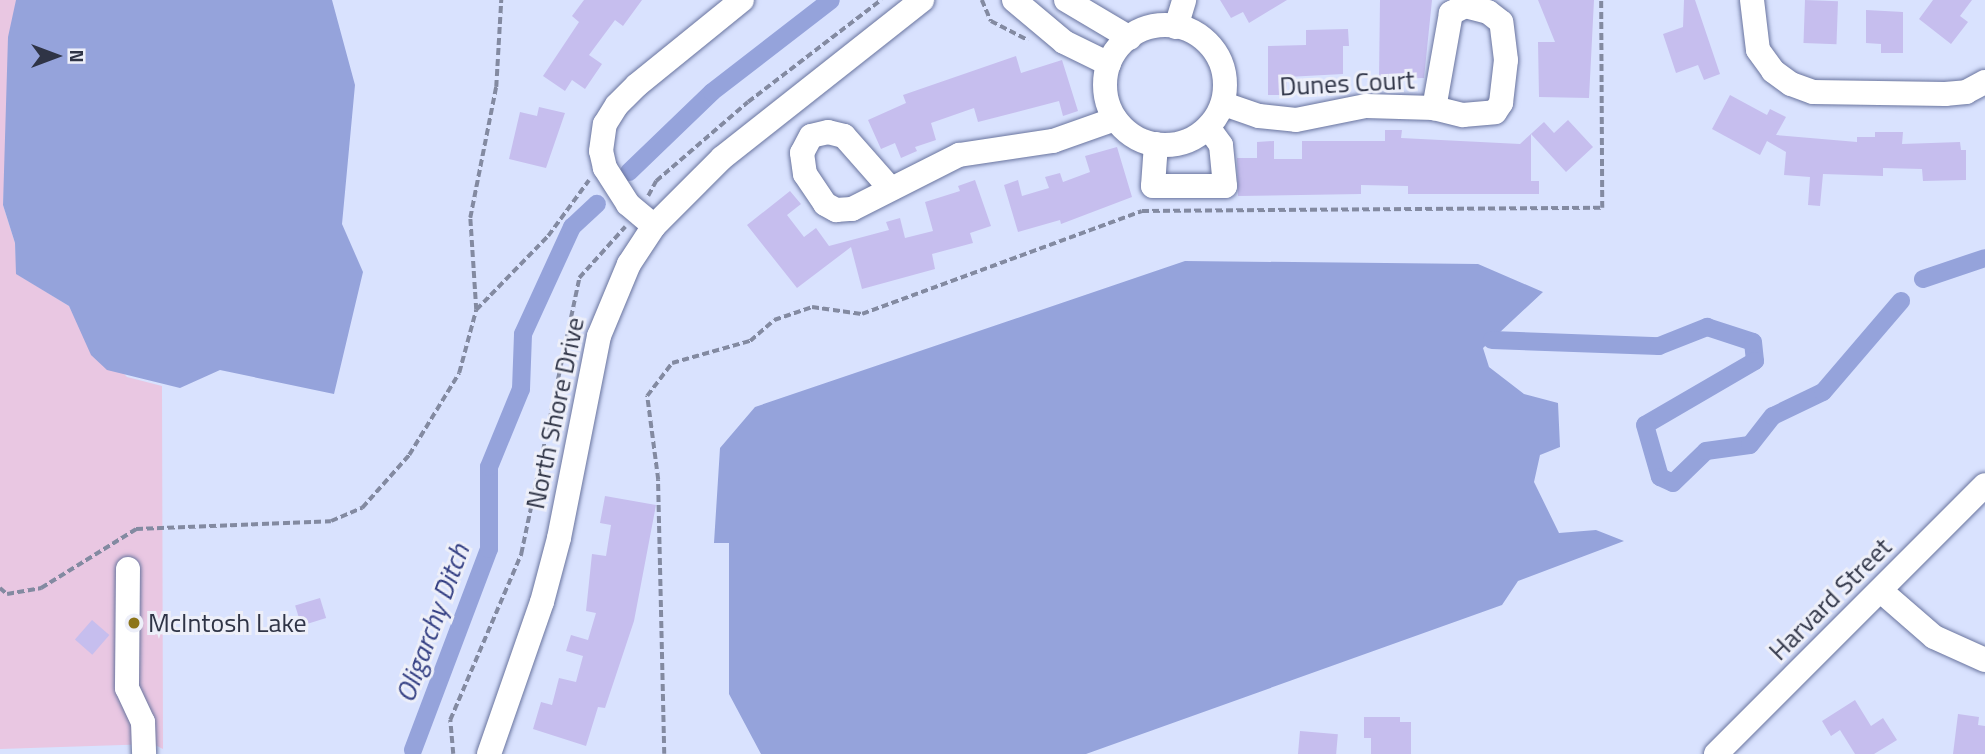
<!DOCTYPE html>
<html>
<head>
<meta charset="utf-8">
<style>
  body { margin:0 }
  #map { position:relative; width:1985px; height:754px; overflow:hidden; background:#d9e2fe; font-family:"Titillium Web",sans-serif }
  div>[style] { position:absolute }
  .green>* { inset:0; background:#e9c7e2 }
  .water>* { inset:0; background:#95a3db }
  .canal>* { height:18px; margin:-9px; padding:0 9px; transform-origin:9px; border-radius:9px; background:#95a3db }
  .building>* { inset:0; background:#c6beee; transform-origin:0 0 }
  .path>* { height:3.5px; margin-top:-1.75px; transform-origin:0; background:repeating-linear-gradient(90deg,#838aa1 0 7px,transparent 0 10.5px) }
  .roads { filter:drop-shadow(0 0 2px #69749e) drop-shadow(0 0 2px #69749e) }
  .minor>* { height:24px; margin:-12px; padding:0 12px; transform-origin:12px; border-radius:12px; background:#fff }
  .minor>.ring { margin:-12px; padding:0; box-sizing:content-box; background:none; border:24px solid #fff; border-radius:50% }
  .dots>* { width:19px; height:19px; translate:-50% -50%; box-sizing:border-box; border:4px solid #edeff9; border-radius:50% }
  span { translate:-50% -50%; white-space:nowrap; text-align:center; line-height:1.15; -webkit-text-stroke:6px #edeff9; paint-order:stroke }
  .street-label { font-size:26px; color:#2f3446 }
  .poi-label { font-size:26px; color:#2f3446 }
  .left { translate:0 -50%; text-align:left }
  .water-label { font-size:28px; color:#354084; font-style:italic }
  .north { position:absolute; left:21px; top:21px; width:70px; height:70px; -webkit-text-stroke:5px #edeff9; paint-order:stroke; rotate:90deg; font-size:19px; font-weight:700; line-height:28px; text-align:center; color:#2f3446 }
  .north::after { content:''; display:block; margin:auto; width:24px; height:32px; background:#2f3446; clip-path:polygon(50% 0,100% 100%,50% 72%,0 100%) }
</style>
</head>
<body>
<div id="map">
  <div class="green">
    <i style="clip-path:polygon(0 0,16px 0,3px 205px,15px 243px,17px 274px,69px 306px,79px 326px,127px 377px,162px 386px,163px 749px,153px 744px,0 749px)"></i>
  </div>
  <div class="water">
    <i style="clip-path:polygon(16px 0,332px 0,355px 85px,342px 224px,363px 272px,334px 394px,220px 370px,180px 388px,107px 370px,91px 355px,69px 306px,16px 274px,15px 243px,3px 205px,8px 37px)"></i>
    <i style="clip-path:polygon(1185px 261px,1478px 264px,1543px 292px,1483px 348px,1489px 367px,1524px 394px,1558px 403px,1560px 447px,1540px 455px,1534px 482px,1559px 533px,1596px 530px,1624px 541px,1518px 581px,1502px 605px,1086px 754px,761px 754px,729px 694px,729px 543px,714px 543px,720px 448px,755px 407px)"></i>
  </div>
  <div class="canal">
    <i style="left:629px;top:172px;width:115px;rotate:-43.9deg"></i>
    <i style="left:712px;top:92px;width:150px;rotate:-37.7deg"></i>
    <i style="left:1923px;top:279px;width:65px;rotate:-18.7deg"></i>
    <i style="left:1492px;top:340px;width:167px;rotate:2.1deg"></i>
    <i style="left:1659px;top:346px;width:52px;rotate:-21.6deg"></i>
    <i style="left:1707px;top:327px;width:48px;rotate:18.1deg"></i>
    <i style="left:1753px;top:342px;width:19px;rotate:84deg"></i>
    <i style="left:1755px;top:361px;width:127px;rotate:149.8deg"></i>
    <i style="left:1645px;top:425px;width:54px;rotate:73.9deg"></i>
    <i style="left:1660px;top:477px;width:14px;rotate:25deg"></i>
    <i style="left:1673px;top:483px;width:46px;rotate:-44.1deg"></i>
    <i style="left:1706px;top:451px;width:44px;rotate:-7.8deg"></i>
    <i style="left:1750px;top:445px;width:37px;rotate:-52deg"></i>
    <i style="left:1773px;top:416px;width:55px;rotate:-25.6deg"></i>
    <i style="left:1823px;top:392px;width:120px;rotate:-49.4deg"></i>
    <i style="left:413px;top:750px;width:215px;rotate:-69.3deg"></i>
    <i style="left:489px;top:549px;width:82px;rotate:-90deg"></i>
    <i style="left:489px;top:467px;width:84px;rotate:-67.7deg"></i>
    <i style="left:521px;top:389px;width:55px;rotate:-87.9deg"></i>
    <i style="left:523px;top:334px;width:118px;rotate:-65.4deg"></i>
    <i style="left:572px;top:227px;width:34px;rotate:-43deg"></i>
  </div>
  <div class="building">
    <i style="clip-path:polygon(584px 0,642px 0,623px 26px,615px 20px,589px 55px,602px 64px,585px 89px,572px 80px,565px 91px,543px 76px,579px 22px,572px 16px)"></i>
    <i style="clip-path:polygon(1220px 0,1287px 0,1249px 23px,1243px 12px,1231px 18px)"></i>
    <i style="clip-path:polygon(1380px 0,1432px 0,1424px 78px,1379px 79px)"></i>
    <i style="clip-path:polygon(1538px 0,1594px 0,1589px 98px,1539px 97px,1538px 42px,1555px 42px)"></i>
    <i style="clip-path:polygon(1684px 0,1695px 0,1720px 74px,1704px 80px,1698px 65px,1676px 73px,1663px 34px,1683px 27px)"></i>
    <i style="left:1805px;top:0;width:33px;height:43px;rotate:2deg"></i>
    <i style="clip-path:polygon(1933px 0,1972px 0,1960px 16px,1968px 22px,1951px 44px,1919px 19px)"></i>
    <i style="clip-path:polygon(1866px 10px,1903px 12px,1903px 53px,1881px 53px,1881px 44px,1866px 43px)"></i>
    <i style="clip-path:polygon(1348px 29px,1349px 46px,1343px 46px,1343px 74px,1287px 77px,1287px 95px,1268px 95px,1268px 46px,1306px 45px,1306px 30px)"></i>
    <i style="clip-path:polygon(1016px 56px,1021px 73px,1062px 60px,1078px 111px,1063px 116px,1059px 101px,978px 122px,974px 108px,931px 123px,936px 140px,915px 147px,917px 151px,901px 158px,895px 143px,881px 149px,868px 120px,906px 103px,903px 95px)"></i>
    <i style="clip-path:polygon(1730px 95px,1767px 115px,1770px 109px,1786px 117px,1776px 135px,1857px 142px,1857px 137px,1875px 137px,1875px 132px,1903px 132px,1902px 144px,1960px 142px,1961px 150px,1966px 150px,1966px 180px,1923px 181px,1922px 169px,1883px 168px,1883px 176px,1823px 174px,1820px 206px,1808px 205px,1810px 177px,1784px 175px,1786px 152px,1767px 141px,1760px 155px,1712px 129px)"></i>
    <i style="clip-path:polygon(539px 107px,565px 113px,546px 168px,509px 159px,520px 112px,537px 116px)"></i>
    <i style="clip-path:polygon(1568px 120px,1593px 147px,1566px 172px,1531px 134px,1531px 181px,1539px 181px,1539px 194px,1408px 194px,1408px 186px,1361px 185px,1361px 194px,1238px 196px,1237px 158px,1257px 158px,1257px 142px,1274px 141px,1274px 159px,1302px 159px,1302px 141px,1385px 141px,1385px 130px,1402px 130px,1401px 138px,1520px 144px,1544px 122px,1554px 133px)"></i>
    <i style="clip-path:polygon(1117px 147px,1132px 197px,1061px 224px,1060px 220px,1018px 232px,1004px 185px,1018px 180px,1022px 196px,1049px 188px,1045px 177px,1060px 173px,1063px 182px,1090px 172px,1085px 156px)"></i>
    <i style="clip-path:polygon(975px 180px,991px 226px,970px 233px,973px 243px,932px 254px,935px 269px,862px 289px,851px 247px,797px 288px,747px 225px,790px 191px,801px 204px,787px 215px,804px 237px,816px 228px,829px 246px,889px 230px,886px 222px,900px 218px,905px 238px,933px 231px,925px 202px,960px 191px,958px 186px)"></i>
    <i style="clip-path:polygon(605px 496px,656px 505px,634px 621px,605px 708px,598px 707px,586px 746px,533px 729px,541px 702px,552px 705px,559px 678px,576px 682px,583px 656px,566px 651px,571px 635px,588px 640px,596px 613px,586px 611px,592px 554px,606px 556px,611px 525px,600px 523px)"></i>
    <i style="left:320px;top:598px;width:21px;height:26px;rotate:73deg"></i>
    <i style="left:92px;top:620px;width:23px;height:26px;rotate:41deg"></i>
    <i style="clip-path:polygon(1855px 700px,1871px 726px,1883px 718px,1897px 740px,1874px 754px,1855px 754px,1840px 730px,1831px 736px,1822px 721px)"></i>
    <i style="clip-path:polygon(1958px 714px,1979px 717px,1978px 725px,1985px 726px,1985px 754px,1953px 754px)"></i>
    <i style="clip-path:polygon(1364px 717px,1400px 717px,1400px 722px,1411px 722px,1411px 754px,1371px 754px,1371px 738px,1364px 738px)"></i>
    <i style="left:1300px;top:731px;width:38px;height:23px;rotate:5deg"></i>
  </div>
  <div class="path">
    <i style="left:982px;top:0;width:23px;rotate:67deg"></i>
    <i style="left:991px;top:21px;width:42px;rotate:27.2deg"></i>
    <i style="left:648px;top:196px;width:17px;rotate:-62deg"></i>
    <i style="left:656px;top:181px;width:121px;rotate:-40.7deg"></i>
    <i style="left:748px;top:102px;width:168px;rotate:-37.5deg"></i>
    <i style="left:476px;top:310px;width:103px;rotate:-45.8deg"></i>
    <i style="left:548px;top:236px;width:69px;rotate:-53.8deg"></i>
    <i style="left:0;top:588px;width:9px;rotate:41deg"></i>
    <i style="left:7px;top:594px;width:35px;rotate:-10deg"></i>
    <i style="left:41px;top:588px;width:112px;rotate:-31.8deg"></i>
    <i style="left:136px;top:529px;width:195px;rotate:-2.3deg"></i>
    <i style="left:331px;top:521px;width:34px;rotate:-23deg"></i>
    <i style="left:362px;top:508px;width:71px;rotate:-48.4deg"></i>
    <i style="left:409px;top:455px;width:96px;rotate:-58.6deg"></i>
    <i style="left:459px;top:373px;width:65px;rotate:-74.9deg"></i>
    <i style="left:476px;top:310px;width:92px;rotate:-93.7deg"></i>
    <i style="left:470px;top:218px;width:134px;rotate:-78.8deg"></i>
    <i style="left:496px;top:87px;width:87px;rotate:-86.7deg"></i>
    <i style="left:453px;top:754px;width:34px;rotate:-95deg"></i>
    <i style="left:450px;top:720px;width:181px;rotate:-66.8deg"></i>
    <i style="left:521px;top:554px;width:282px;rotate:-78.1deg"></i>
    <i style="left:579px;top:278px;width:69px;rotate:-48deg"></i>
    <i style="left:664px;top:754px;width:274px;rotate:-91.3deg"></i>
    <i style="left:658px;top:480px;width:85px;rotate:-97.5deg"></i>
    <i style="left:647px;top:396px;width:41px;rotate:-52.9deg"></i>
    <i style="left:672px;top:363px;width:81px;rotate:-15.8deg"></i>
    <i style="left:750px;top:341px;width:32px;rotate:-41deg"></i>
    <i style="left:774px;top:320px;width:40px;rotate:-18.9deg"></i>
    <i style="left:812px;top:307px;width:50px;rotate:8deg"></i>
    <i style="left:862px;top:314px;width:298px;rotate:-20.2deg"></i>
    <i style="left:1142px;top:211px;width:460px;rotate:-0.4deg"></i>
    <i style="left:1602px;top:208px;width:208px;rotate:-90.3deg"></i>
  </div>
  <div class="roads">
    <div class="minor">
      <i style="left:1014px;top:0;width:65px;rotate:40deg"></i>
      <i style="left:1064px;top:42px;width:50px;rotate:26.1deg"></i>
      <i style="left:1066px;top:0;width:74px;rotate:30.7deg"></i>
      <i style="left:1752px;top:0;width:50px;rotate:83.2deg"></i>
      <i style="left:1758px;top:50px;width:26px;rotate:54deg"></i>
      <i style="left:1773px;top:71px;width:22px;rotate:36deg"></i>
      <i style="left:1791px;top:84px;width:23px;rotate:20deg"></i>
      <i style="left:1813px;top:92px;width:132px;rotate:0.9deg"></i>
      <i style="left:1945px;top:94px;width:21px;rotate:-5deg"></i>
      <i style="left:1966px;top:92px;width:21px;rotate:-28deg"></i>
      <i class="ring" style="left:1105px;top:25px;width:96px;height:96px"></i>
      <i style="left:1176px;top:27px;width:28px;rotate:-73deg"></i>
      <i style="left:1224px;top:104px;width:37px;rotate:19deg"></i>
      <i style="left:1259px;top:116px;width:37px;rotate:6deg"></i>
      <i style="left:1296px;top:120px;width:71px;rotate:-11.3deg"></i>
      <i style="left:1366px;top:106px;width:68px;rotate:1.7deg"></i>
      <i style="left:1434px;top:108px;width:30px;rotate:14deg"></i>
      <i style="left:1463px;top:115px;width:32px;rotate:-5deg"></i>
      <i style="left:1495px;top:112px;width:11px;rotate:-56deg"></i>
      <i style="left:1501px;top:103px;width:43px;rotate:-83.4deg"></i>
      <i style="left:1506px;top:60px;width:38px;rotate:-97deg"></i>
      <i style="left:1501px;top:22px;width:16px;rotate:-142deg"></i>
      <i style="left:1488px;top:12px;width:24px;rotate:-165deg"></i>
      <i style="left:1465px;top:6px;width:16px;rotate:153deg"></i>
      <i style="left:1451px;top:13px;width:97px;rotate:100.1deg"></i>
      <i style="left:1156px;top:144px;width:42px;rotate:94.1deg"></i>
      <i style="left:1153px;top:186px;width:72px"></i>
      <i style="left:1225px;top:186px;width:41px;rotate:-95.6deg"></i>
      <i style="left:1221px;top:145px;width:22px;rotate:-126deg"></i>
      <i style="left:889px;top:187px;width:68px;rotate:-131.4deg"></i>
      <i style="left:844px;top:136px;width:16px;rotate:-166deg"></i>
      <i style="left:828px;top:132px;width:17px;rotate:167deg"></i>
      <i style="left:811px;top:136px;width:19px;rotate:118deg"></i>
      <i style="left:802px;top:153px;width:21px;rotate:82deg"></i>
      <i style="left:805px;top:174px;width:36px;rotate:56deg"></i>
      <i style="left:825px;top:204px;width:13px;rotate:29deg"></i>
      <i style="left:836px;top:210px;width:16px;rotate:-4deg"></i>
      <i style="left:852px;top:209px;width:120px;rotate:-26.8deg"></i>
      <i style="left:959px;top:155px;width:95px;rotate:-8.5deg"></i>
      <i style="left:1053px;top:141px;width:66px;rotate:-19.5deg"></i>
      <i style="left:654px;top:226px;width:34px;rotate:-140deg"></i>
      <i style="left:628px;top:204px;width:43px;rotate:-122.6deg"></i>
      <i style="left:605px;top:168px;width:17px;rotate:-103deg"></i>
      <i style="left:601px;top:151px;width:27px;rotate:-82deg"></i>
      <i style="left:605px;top:124px;width:22px;rotate:-58deg"></i>
      <i style="left:617px;top:105px;width:28px;rotate:-45deg"></i>
      <i style="left:637px;top:85px;width:135px;rotate:-39deg"></i>
      <i style="left:128px;top:569px;width:119px;rotate:90.5deg"></i>
      <i style="left:127px;top:688px;width:38px;rotate:65deg"></i>
      <i style="left:143px;top:722px;width:32px;rotate:88deg"></i>
      <i style="left:1881px;top:591px;width:70px;rotate:41deg"></i>
      <i style="left:1934px;top:637px;width:56px;rotate:24.3deg"></i>
      <i style="left:489px;top:754px;width:161px;rotate:-70.8deg"></i>
      <i style="left:542px;top:602px;width:66px;rotate:-75.1deg"></i>
      <i style="left:559px;top:538px;width:206px;rotate:-78.8deg"></i>
      <i style="left:599px;top:336px;width:78px;rotate:-67.4deg"></i>
      <i style="left:629px;top:264px;width:45px;rotate:-56.7deg"></i>
      <i style="left:654px;top:226px;width:96px;rotate:-45deg"></i>
      <i style="left:722px;top:158px;width:255px;rotate:-38.3deg"></i>
      <i style="left:1716px;top:754px;width:380px;rotate:-45deg"></i>
    </div>
  </div>
  <div class="dots">
    <i style="left:134px;top:623px;background:#8d7519"></i>
  </div>
  <div class="street-label">
    <span style="left:1347px;top:83px;rotate:-3deg">Dunes Court</span>
    <span style="left:555px;top:413px;rotate:-78deg">North Shore Drive</span>
    <span style="left:1830px;top:599px;rotate:-45deg">Harvard Street</span>
  </div>
  <div class="poi-label">
    <span class="left" style="left:148px;top:623px">McIntosh Lake</span>
  </div>
  <div class="water-label">
    <span style="left:432px;top:623px;rotate:-70deg">Oligarchy Ditch</span>
  </div>
  <div class="north">N</div>
</div>
</body>
</html>
